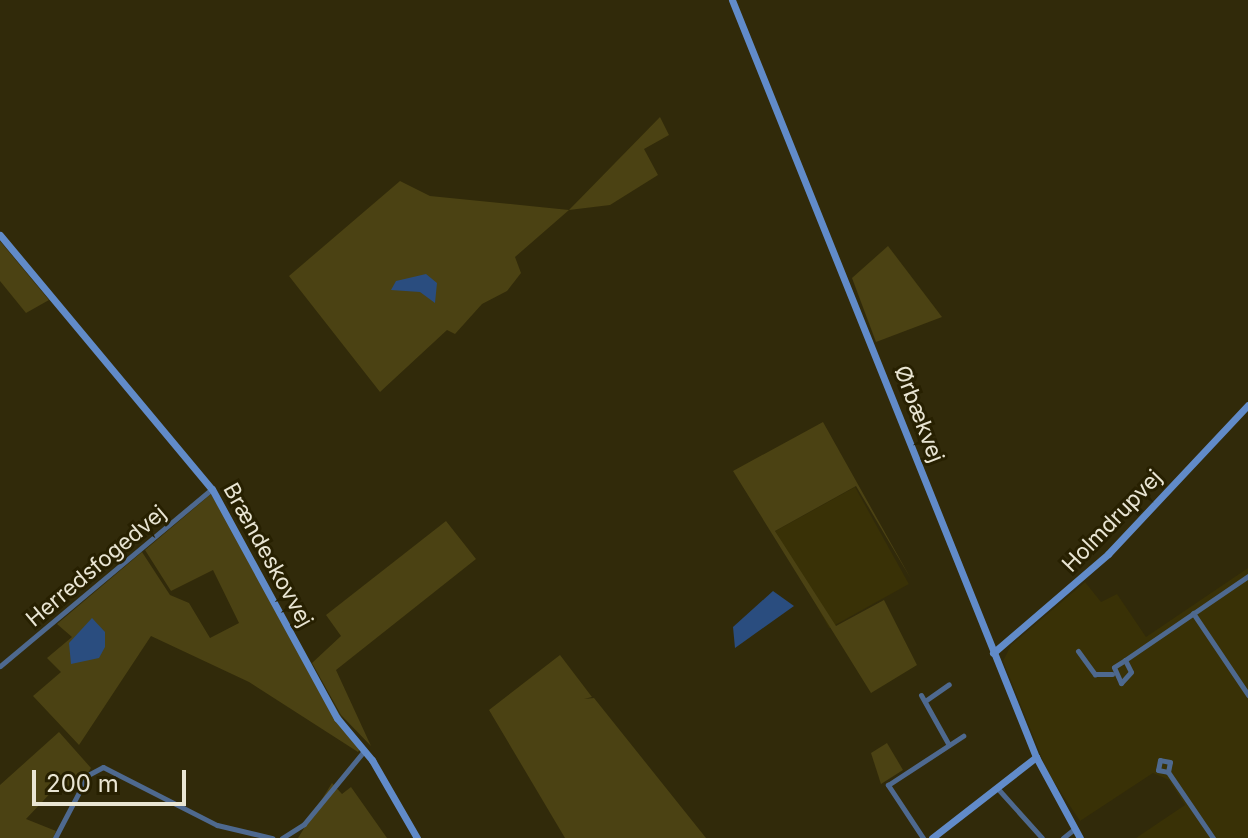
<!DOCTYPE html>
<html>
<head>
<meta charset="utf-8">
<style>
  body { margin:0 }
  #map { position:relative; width:1248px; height:838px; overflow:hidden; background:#312a0a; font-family:Inter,sans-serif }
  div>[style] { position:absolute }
  .built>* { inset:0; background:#393106; transform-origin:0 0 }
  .green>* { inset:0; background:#4b4213 }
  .water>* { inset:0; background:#2a4d7f }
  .street>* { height:5px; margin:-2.5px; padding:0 2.5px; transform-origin:2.5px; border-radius:2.5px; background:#4e698f }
  .secondary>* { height:7px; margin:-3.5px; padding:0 3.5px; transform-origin:3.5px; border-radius:3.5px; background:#618bc9 }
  span { translate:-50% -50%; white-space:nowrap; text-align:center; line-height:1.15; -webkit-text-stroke:6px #272001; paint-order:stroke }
  .street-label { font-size:22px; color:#e9e5d3 }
  .scale { position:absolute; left:32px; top:770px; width:154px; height:36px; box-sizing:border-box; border:4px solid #e9e5d3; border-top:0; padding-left:10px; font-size:24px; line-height:28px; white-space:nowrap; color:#e9e5d3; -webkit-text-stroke:6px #272001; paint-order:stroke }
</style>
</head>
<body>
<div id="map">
  <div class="built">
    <i style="left:855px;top:487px;width:111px;height:91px;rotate:61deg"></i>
    <i style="clip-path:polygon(1248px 568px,1248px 838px,1136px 838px,1185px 805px,1169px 780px,1153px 773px,1080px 821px,1048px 773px,1003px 661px,1011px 645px,1085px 582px,1101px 602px,1117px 594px,1146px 637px)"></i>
  </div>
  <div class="green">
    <i style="clip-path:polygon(660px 117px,669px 135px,644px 149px,658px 175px,610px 205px,569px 210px,515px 257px,521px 273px,507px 291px,482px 304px,455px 334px,447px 330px,380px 392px,289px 276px,400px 181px,430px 196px,569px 210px)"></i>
    <i style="clip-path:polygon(0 241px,49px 300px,26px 313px,0 281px)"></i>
    <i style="clip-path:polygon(888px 246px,942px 317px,876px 342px,852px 278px)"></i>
    <i style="clip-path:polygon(823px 422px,911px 579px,856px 486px,775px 531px,836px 626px,884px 600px,917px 665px,871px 693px,733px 471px)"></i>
    <i style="clip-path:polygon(211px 494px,360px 749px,358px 752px,249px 682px,151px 636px,79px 745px,33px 696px,61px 672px,47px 658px,72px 637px,57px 624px,142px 552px,170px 595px,189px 603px,210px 638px,239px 623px,213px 570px,171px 591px,145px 550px)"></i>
    <i style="clip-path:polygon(446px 521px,476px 559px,336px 670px,371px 746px,341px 715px,312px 663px,341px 636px,326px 615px)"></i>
    <i style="clip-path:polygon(560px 655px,592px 697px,584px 699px,594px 698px,706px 838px,565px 838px,489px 710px)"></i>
    <i style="clip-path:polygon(59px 732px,91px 768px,78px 789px,60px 783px,26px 819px,56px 831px,53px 838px,0 838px,0 785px)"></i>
    <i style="clip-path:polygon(887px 743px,903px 770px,881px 784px,871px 753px)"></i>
    <i style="clip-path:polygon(332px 783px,342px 794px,351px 787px,387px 838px,298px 838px)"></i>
  </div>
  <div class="water">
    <i style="clip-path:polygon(426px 274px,437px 283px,435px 303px,420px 292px,391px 290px,396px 281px)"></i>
    <i style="clip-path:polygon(773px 591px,794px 606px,735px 648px,733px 627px)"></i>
    <i style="clip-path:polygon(92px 618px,105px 632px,105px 647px,99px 658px,71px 664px,69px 643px)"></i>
  </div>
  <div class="street">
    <i style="left:1193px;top:613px;width:99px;rotate:56.1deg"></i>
    <i style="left:1078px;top:651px;width:29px;rotate:54deg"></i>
    <i style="left:1095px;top:674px;width:17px"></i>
    <i style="left:1125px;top:660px;width:13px;rotate:63deg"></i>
    <i style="left:1131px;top:672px;width:15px;rotate:132deg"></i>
    <i style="left:1121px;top:683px;width:17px;rotate:-114deg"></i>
    <i style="left:1114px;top:667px;width:13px;rotate:-32deg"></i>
    <i style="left:1125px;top:660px;width:149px;rotate:-34.3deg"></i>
    <i style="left:0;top:666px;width:276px;rotate:-39.9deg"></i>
    <i style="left:921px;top:695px;width:57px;rotate:60.8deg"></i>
    <i style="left:925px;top:701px;width:29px;rotate:-35deg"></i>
    <i style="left:1168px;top:772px;width:10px;rotate:-79deg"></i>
    <i style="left:1170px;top:762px;width:10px;rotate:-169deg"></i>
    <i style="left:1160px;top:760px;width:10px;rotate:101deg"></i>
    <i style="left:1158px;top:770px;width:10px;rotate:11deg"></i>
    <i style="left:1168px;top:772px;width:80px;rotate:55.7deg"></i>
    <i style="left:999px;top:790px;width:64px;rotate:48.1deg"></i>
    <i style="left:55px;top:838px;width:71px;rotate:-62.4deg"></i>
    <i style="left:88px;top:775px;width:17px;rotate:-28deg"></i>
    <i style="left:103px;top:767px;width:128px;rotate:27deg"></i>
    <i style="left:217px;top:825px;width:57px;rotate:13.3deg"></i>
    <i style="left:282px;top:838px;width:26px;rotate:-32deg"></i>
    <i style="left:304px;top:824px;width:94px;rotate:-50.6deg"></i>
    <i style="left:923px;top:838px;width:64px;rotate:-123.4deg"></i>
    <i style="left:888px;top:785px;width:90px;rotate:-33.2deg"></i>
    <i style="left:1063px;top:838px;width:14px;rotate:-39deg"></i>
  </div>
  <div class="secondary">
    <i style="left:732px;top:0;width:816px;rotate:68.12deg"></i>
    <i style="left:1036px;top:757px;width:92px;rotate:61.5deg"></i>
    <i style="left:0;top:235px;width:331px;rotate:50.2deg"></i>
    <i style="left:212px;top:489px;width:261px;rotate:61.4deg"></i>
    <i style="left:337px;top:718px;width:55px;rotate:50.2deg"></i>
    <i style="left:372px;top:760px;width:90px;rotate:60deg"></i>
    <i style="left:993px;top:653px;width:152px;rotate:-40.7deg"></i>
    <i style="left:1108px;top:554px;width:204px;rotate:-46.8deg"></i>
    <i style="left:932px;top:838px;width:132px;rotate:-37.9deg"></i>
  </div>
  <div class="street-label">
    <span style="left:919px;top:414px;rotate:69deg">Ørbækvej</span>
    <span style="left:1112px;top:521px;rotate:-46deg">Holmdrupvej</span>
    <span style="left:268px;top:555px;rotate:61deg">Brændeskovvej</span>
    <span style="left:96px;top:566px;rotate:-40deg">Herredsfogedvej</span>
  </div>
  <div class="scale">200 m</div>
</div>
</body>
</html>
